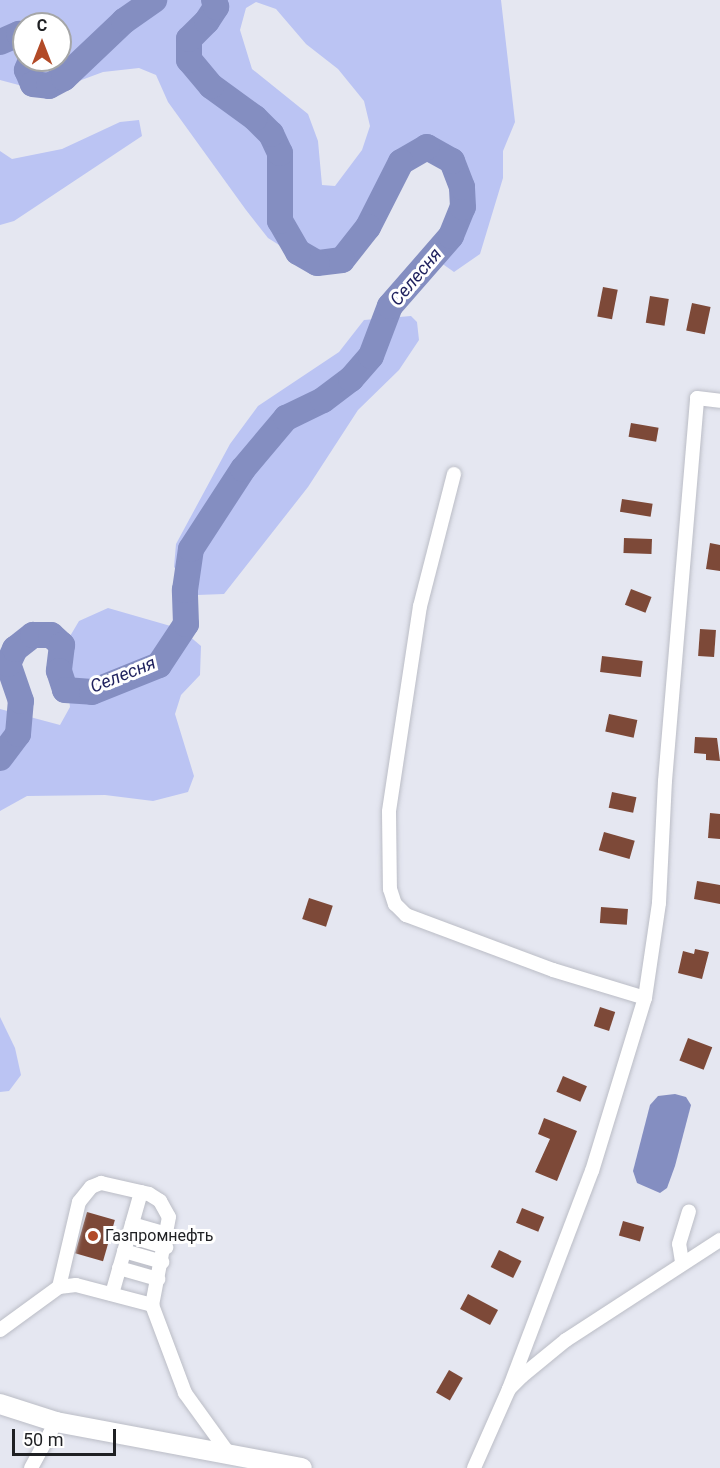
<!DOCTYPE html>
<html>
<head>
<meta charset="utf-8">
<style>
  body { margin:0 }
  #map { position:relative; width:720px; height:1468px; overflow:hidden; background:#e5e7f1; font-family:Roboto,sans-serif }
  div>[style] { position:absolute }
  .green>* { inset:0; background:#bbc4f3 }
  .water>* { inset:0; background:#848ec1 }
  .river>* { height:26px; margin:-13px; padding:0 13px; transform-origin:13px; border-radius:13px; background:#848ec1 }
  .building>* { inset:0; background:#7d4938; transform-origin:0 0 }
  .roads { filter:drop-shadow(0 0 2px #bbbdc6) drop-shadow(0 0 2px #bbbdc6) }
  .minor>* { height:14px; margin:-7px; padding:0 7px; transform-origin:7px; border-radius:7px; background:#fff }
  .highway>* { height:20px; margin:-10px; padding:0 10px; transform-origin:10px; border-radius:10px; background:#fff }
  .dots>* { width:16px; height:16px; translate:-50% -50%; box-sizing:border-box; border:3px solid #fff; border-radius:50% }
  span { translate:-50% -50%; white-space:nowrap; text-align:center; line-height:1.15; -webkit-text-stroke:6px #fff; paint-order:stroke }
  .poi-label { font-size:16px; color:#1f2023 }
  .left { translate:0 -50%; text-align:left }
  .water-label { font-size:18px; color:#1f215e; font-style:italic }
  .north { position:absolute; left:12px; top:12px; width:60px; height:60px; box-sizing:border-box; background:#fff; border:2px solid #a5a6a7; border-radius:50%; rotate:0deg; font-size:16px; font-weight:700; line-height:24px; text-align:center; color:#1f2023 }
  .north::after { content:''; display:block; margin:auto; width:21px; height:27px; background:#b24a27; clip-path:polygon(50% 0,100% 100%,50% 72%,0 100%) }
  .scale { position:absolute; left:12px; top:1429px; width:104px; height:27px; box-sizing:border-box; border:3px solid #1f2023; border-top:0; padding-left:8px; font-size:18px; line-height:21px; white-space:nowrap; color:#1f2023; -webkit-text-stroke:4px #fff; paint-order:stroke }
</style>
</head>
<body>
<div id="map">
  <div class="green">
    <i style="clip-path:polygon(evenodd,0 0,501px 0,515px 122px,503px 151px,503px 178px,480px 254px,454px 272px,437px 260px,463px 207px,462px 187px,452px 161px,427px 147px,401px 162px,368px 227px,342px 260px,317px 263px,287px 250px,268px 238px,246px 210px,168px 102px,156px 75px,139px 68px,103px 72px,68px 85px,30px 88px,0 80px,0 0,256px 2px,276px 9px,306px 44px,338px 69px,364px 101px,370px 126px,362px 150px,335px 186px,322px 185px,318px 141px,308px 114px,252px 69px,240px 30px,246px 8px,256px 2px,0 0,24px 24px,60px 24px,60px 60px,24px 60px,24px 24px)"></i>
    <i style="clip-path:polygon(139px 120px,142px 136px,14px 221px,0 225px,0 151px,12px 159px,62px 149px,120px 122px)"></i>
    <i style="clip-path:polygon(411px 316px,417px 322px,419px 340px,399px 370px,358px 410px,308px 487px,224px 594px,197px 595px,174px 567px,176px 544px,230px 444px,258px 406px,339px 352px,364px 320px)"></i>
    <i style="clip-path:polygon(108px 608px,181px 629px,201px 646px,200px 675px,181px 695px,175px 714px,194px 776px,188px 792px,153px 801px,105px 795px,27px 796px,0 811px,0 709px,60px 725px,70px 707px,63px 648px,79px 621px)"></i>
    <i style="clip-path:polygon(0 1017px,15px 1048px,21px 1075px,9px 1091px,0 1092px)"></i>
  </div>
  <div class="water">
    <i style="clip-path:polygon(675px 1094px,686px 1097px,691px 1105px,675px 1166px,667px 1188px,660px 1193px,637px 1183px,633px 1171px,650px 1105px,658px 1096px)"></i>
  </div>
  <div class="river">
    <i style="left:0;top:42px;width:21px;rotate:-23deg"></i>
    <i style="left:19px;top:34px;width:5px;rotate:22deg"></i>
    <i style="left:31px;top:60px;width:11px;rotate:112deg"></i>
    <i style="left:27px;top:70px;width:15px;rotate:67deg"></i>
    <i style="left:33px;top:84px;width:16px;rotate:7deg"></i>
    <i style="left:49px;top:86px;width:17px;rotate:-28deg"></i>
    <i style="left:64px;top:78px;width:83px;rotate:-43.5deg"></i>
    <i style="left:124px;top:21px;width:37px;rotate:-35deg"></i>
    <i style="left:0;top:758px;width:30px;rotate:-53deg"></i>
    <i style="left:18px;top:734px;width:33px;rotate:-85deg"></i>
    <i style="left:21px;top:701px;width:39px;rotate:-109deg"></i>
    <i style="left:8px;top:664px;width:17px;rotate:-65deg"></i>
    <i style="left:15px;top:649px;width:23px;rotate:-38deg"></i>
    <i style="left:33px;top:635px;width:18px"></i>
    <i style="left:51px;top:635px;width:15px;rotate:42deg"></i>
    <i style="left:62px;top:645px;width:26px;rotate:97deg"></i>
    <i style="left:59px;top:671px;width:20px;rotate:72deg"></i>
    <i style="left:65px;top:690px;width:27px;rotate:4deg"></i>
    <i style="left:92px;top:692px;width:72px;rotate:-21.9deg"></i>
    <i style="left:159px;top:665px;width:49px;rotate:-56.6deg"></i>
    <i style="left:186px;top:624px;width:34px;rotate:-92deg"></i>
    <i style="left:185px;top:590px;width:41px;rotate:-81.7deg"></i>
    <i style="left:191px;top:549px;width:95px;rotate:-57deg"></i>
    <i style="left:243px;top:469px;width:67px;rotate:-49.9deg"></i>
    <i style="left:286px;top:418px;width:41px;rotate:-25.9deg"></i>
    <i style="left:323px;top:400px;width:35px;rotate:-37deg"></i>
    <i style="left:351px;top:379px;width:30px;rotate:-49deg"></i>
    <i style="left:371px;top:356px;width:53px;rotate:-69.2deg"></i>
    <i style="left:390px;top:306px;width:93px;rotate:-48.9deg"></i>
    <i style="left:451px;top:236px;width:31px;rotate:-68deg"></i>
    <i style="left:463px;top:207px;width:20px;rotate:-93deg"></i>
    <i style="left:462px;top:187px;width:28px;rotate:-111deg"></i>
    <i style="left:452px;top:161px;width:29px;rotate:-151deg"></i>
    <i style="left:427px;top:147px;width:30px;rotate:150deg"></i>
    <i style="left:401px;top:162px;width:73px;rotate:116.9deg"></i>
    <i style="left:368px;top:227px;width:42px;rotate:128.2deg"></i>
    <i style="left:342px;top:260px;width:25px;rotate:173deg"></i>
    <i style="left:317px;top:263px;width:22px;rotate:-150deg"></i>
    <i style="left:298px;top:252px;width:36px;rotate:-120deg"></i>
    <i style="left:280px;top:221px;width:68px;rotate:-90deg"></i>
    <i style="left:280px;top:153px;width:21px;rotate:-115deg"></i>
    <i style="left:271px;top:134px;width:23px;rotate:-135deg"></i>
    <i style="left:255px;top:118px;width:54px;rotate:-144deg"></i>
    <i style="left:211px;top:86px;width:34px;rotate:-130deg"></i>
    <i style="left:189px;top:60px;width:21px;rotate:-90deg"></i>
    <i style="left:189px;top:39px;width:25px;rotate:-45deg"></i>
    <i style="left:207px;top:21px;width:17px;rotate:-57deg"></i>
    <i style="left:216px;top:7px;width:7px;rotate:-106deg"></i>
  </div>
  <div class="building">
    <i style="left:603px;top:287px;width:15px;height:30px;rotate:11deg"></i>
    <i style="left:650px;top:296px;width:19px;height:27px;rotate:9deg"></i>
    <i style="left:692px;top:303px;width:19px;height:28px;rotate:12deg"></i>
    <i style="left:631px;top:423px;width:28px;height:14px;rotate:10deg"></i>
    <i style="left:622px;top:499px;width:31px;height:13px;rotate:9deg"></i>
    <i style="left:624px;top:538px;width:28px;height:15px;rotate:2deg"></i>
    <i style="clip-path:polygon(710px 543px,720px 545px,720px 571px,706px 569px)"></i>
    <i style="left:631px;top:589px;width:22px;height:17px;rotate:21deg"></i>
    <i style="left:700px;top:629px;width:16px;height:27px;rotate:4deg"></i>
    <i style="left:602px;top:656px;width:41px;height:16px;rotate:7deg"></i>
    <i style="left:609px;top:714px;width:29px;height:18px;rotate:12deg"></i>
    <i style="clip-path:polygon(695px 737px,717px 738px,720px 761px,706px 760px,706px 754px,694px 753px)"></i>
    <i style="left:612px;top:792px;width:25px;height:16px;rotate:12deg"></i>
    <i style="clip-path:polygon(710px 813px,720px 814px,720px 839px,708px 838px)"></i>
    <i style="left:604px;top:832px;width:32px;height:19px;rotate:16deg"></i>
    <i style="clip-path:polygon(697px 881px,720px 885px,720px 904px,694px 899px)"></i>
    <i style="left:309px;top:898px;width:25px;height:22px;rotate:18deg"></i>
    <i style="left:601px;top:907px;width:27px;height:16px;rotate:4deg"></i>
    <i style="clip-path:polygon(695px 949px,709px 952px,702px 979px,678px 973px,683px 951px,694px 954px)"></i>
    <i style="left:600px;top:1007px;width:16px;height:20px;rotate:18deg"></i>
    <i style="left:688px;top:1038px;width:26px;height:24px;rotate:21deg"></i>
    <i style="left:563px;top:1076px;width:26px;height:17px;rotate:23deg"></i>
    <i style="clip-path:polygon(544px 1118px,577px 1131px,557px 1181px,535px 1172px,550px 1139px,538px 1134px)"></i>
    <i style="left:522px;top:1208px;width:24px;height:16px;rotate:22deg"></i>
    <i style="left:87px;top:1212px;width:29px;height:43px;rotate:16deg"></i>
    <i style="left:623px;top:1221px;width:22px;height:15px;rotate:16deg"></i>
    <i style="left:499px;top:1250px;width:25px;height:19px;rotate:26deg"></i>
    <i style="left:468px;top:1294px;width:34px;height:17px;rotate:28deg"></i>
    <i style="left:449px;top:1370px;width:16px;height:26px;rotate:30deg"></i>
  </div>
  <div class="roads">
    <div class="minor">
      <i style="left:454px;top:474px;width:136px;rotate:104.4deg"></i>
      <i style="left:420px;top:606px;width:208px;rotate:98.6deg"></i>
      <i style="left:389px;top:812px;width:77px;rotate:89.3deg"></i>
      <i style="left:390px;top:889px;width:16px;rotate:72deg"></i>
      <i style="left:395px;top:904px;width:16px;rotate:45deg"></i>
      <i style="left:406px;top:915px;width:157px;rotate:20.5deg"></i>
      <i style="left:553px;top:970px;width:96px;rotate:16.9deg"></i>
      <i style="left:132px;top:1224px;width:37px;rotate:16deg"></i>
      <i style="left:129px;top:1236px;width:39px;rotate:17deg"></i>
      <i style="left:124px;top:1251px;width:40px;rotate:16deg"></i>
      <i style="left:682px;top:1262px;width:18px;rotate:-99deg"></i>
      <i style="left:679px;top:1244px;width:34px;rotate:-73deg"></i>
      <i style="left:119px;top:1268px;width:41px;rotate:15.8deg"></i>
      <i style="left:59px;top:1287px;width:87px;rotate:-76.8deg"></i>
      <i style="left:79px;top:1202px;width:19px;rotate:-51deg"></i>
      <i style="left:91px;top:1187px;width:11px;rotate:-22deg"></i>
      <i style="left:101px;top:1183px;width:49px;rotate:12.9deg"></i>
      <i style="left:149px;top:1194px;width:13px;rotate:32deg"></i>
      <i style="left:160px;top:1201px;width:18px;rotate:61deg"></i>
      <i style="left:169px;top:1217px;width:90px;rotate:100.9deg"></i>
      <i style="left:112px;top:1294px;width:106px;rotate:-74.1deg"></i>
      <i style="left:0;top:1330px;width:73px;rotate:-36.1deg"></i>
      <i style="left:59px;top:1287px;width:17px;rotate:-7deg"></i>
      <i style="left:76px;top:1285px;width:79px;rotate:14.7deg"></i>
      <i style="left:152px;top:1305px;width:94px;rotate:69.4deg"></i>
      <i style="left:185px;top:1393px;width:75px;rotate:54.2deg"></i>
      <i style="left:509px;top:1389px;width:233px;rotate:-69.2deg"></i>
      <i style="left:592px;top:1171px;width:181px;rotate:-73deg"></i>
      <i style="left:645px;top:998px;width:96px;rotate:-81.6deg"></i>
      <i style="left:659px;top:903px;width:122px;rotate:-87.2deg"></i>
      <i style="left:665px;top:781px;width:384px;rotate:-85.2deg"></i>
      <i style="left:697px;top:398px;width:23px;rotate:7deg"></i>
      <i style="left:31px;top:1468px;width:52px;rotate:-61.5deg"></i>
      <i style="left:474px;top:1468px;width:86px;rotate:-66.1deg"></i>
      <i style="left:509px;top:1389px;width:18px;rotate:-45deg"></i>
      <i style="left:522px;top:1376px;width:57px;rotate:-39.3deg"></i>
      <i style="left:566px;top:1340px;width:184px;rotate:-33deg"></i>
    </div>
    <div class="highway">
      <i style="left:0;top:1404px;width:59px;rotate:17.8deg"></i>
      <i style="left:56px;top:1422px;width:250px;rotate:10.6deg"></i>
    </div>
  </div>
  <div class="dots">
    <i style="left:93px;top:1236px;background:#b24a27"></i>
  </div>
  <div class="poi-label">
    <span class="left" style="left:105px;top:1236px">Газпромнефть</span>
  </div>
  <div class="water-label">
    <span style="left:416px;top:277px;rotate:-50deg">Селесня</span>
    <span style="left:123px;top:675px;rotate:-22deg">Селесня</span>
  </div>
  <div class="north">С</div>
  <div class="scale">50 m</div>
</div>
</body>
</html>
